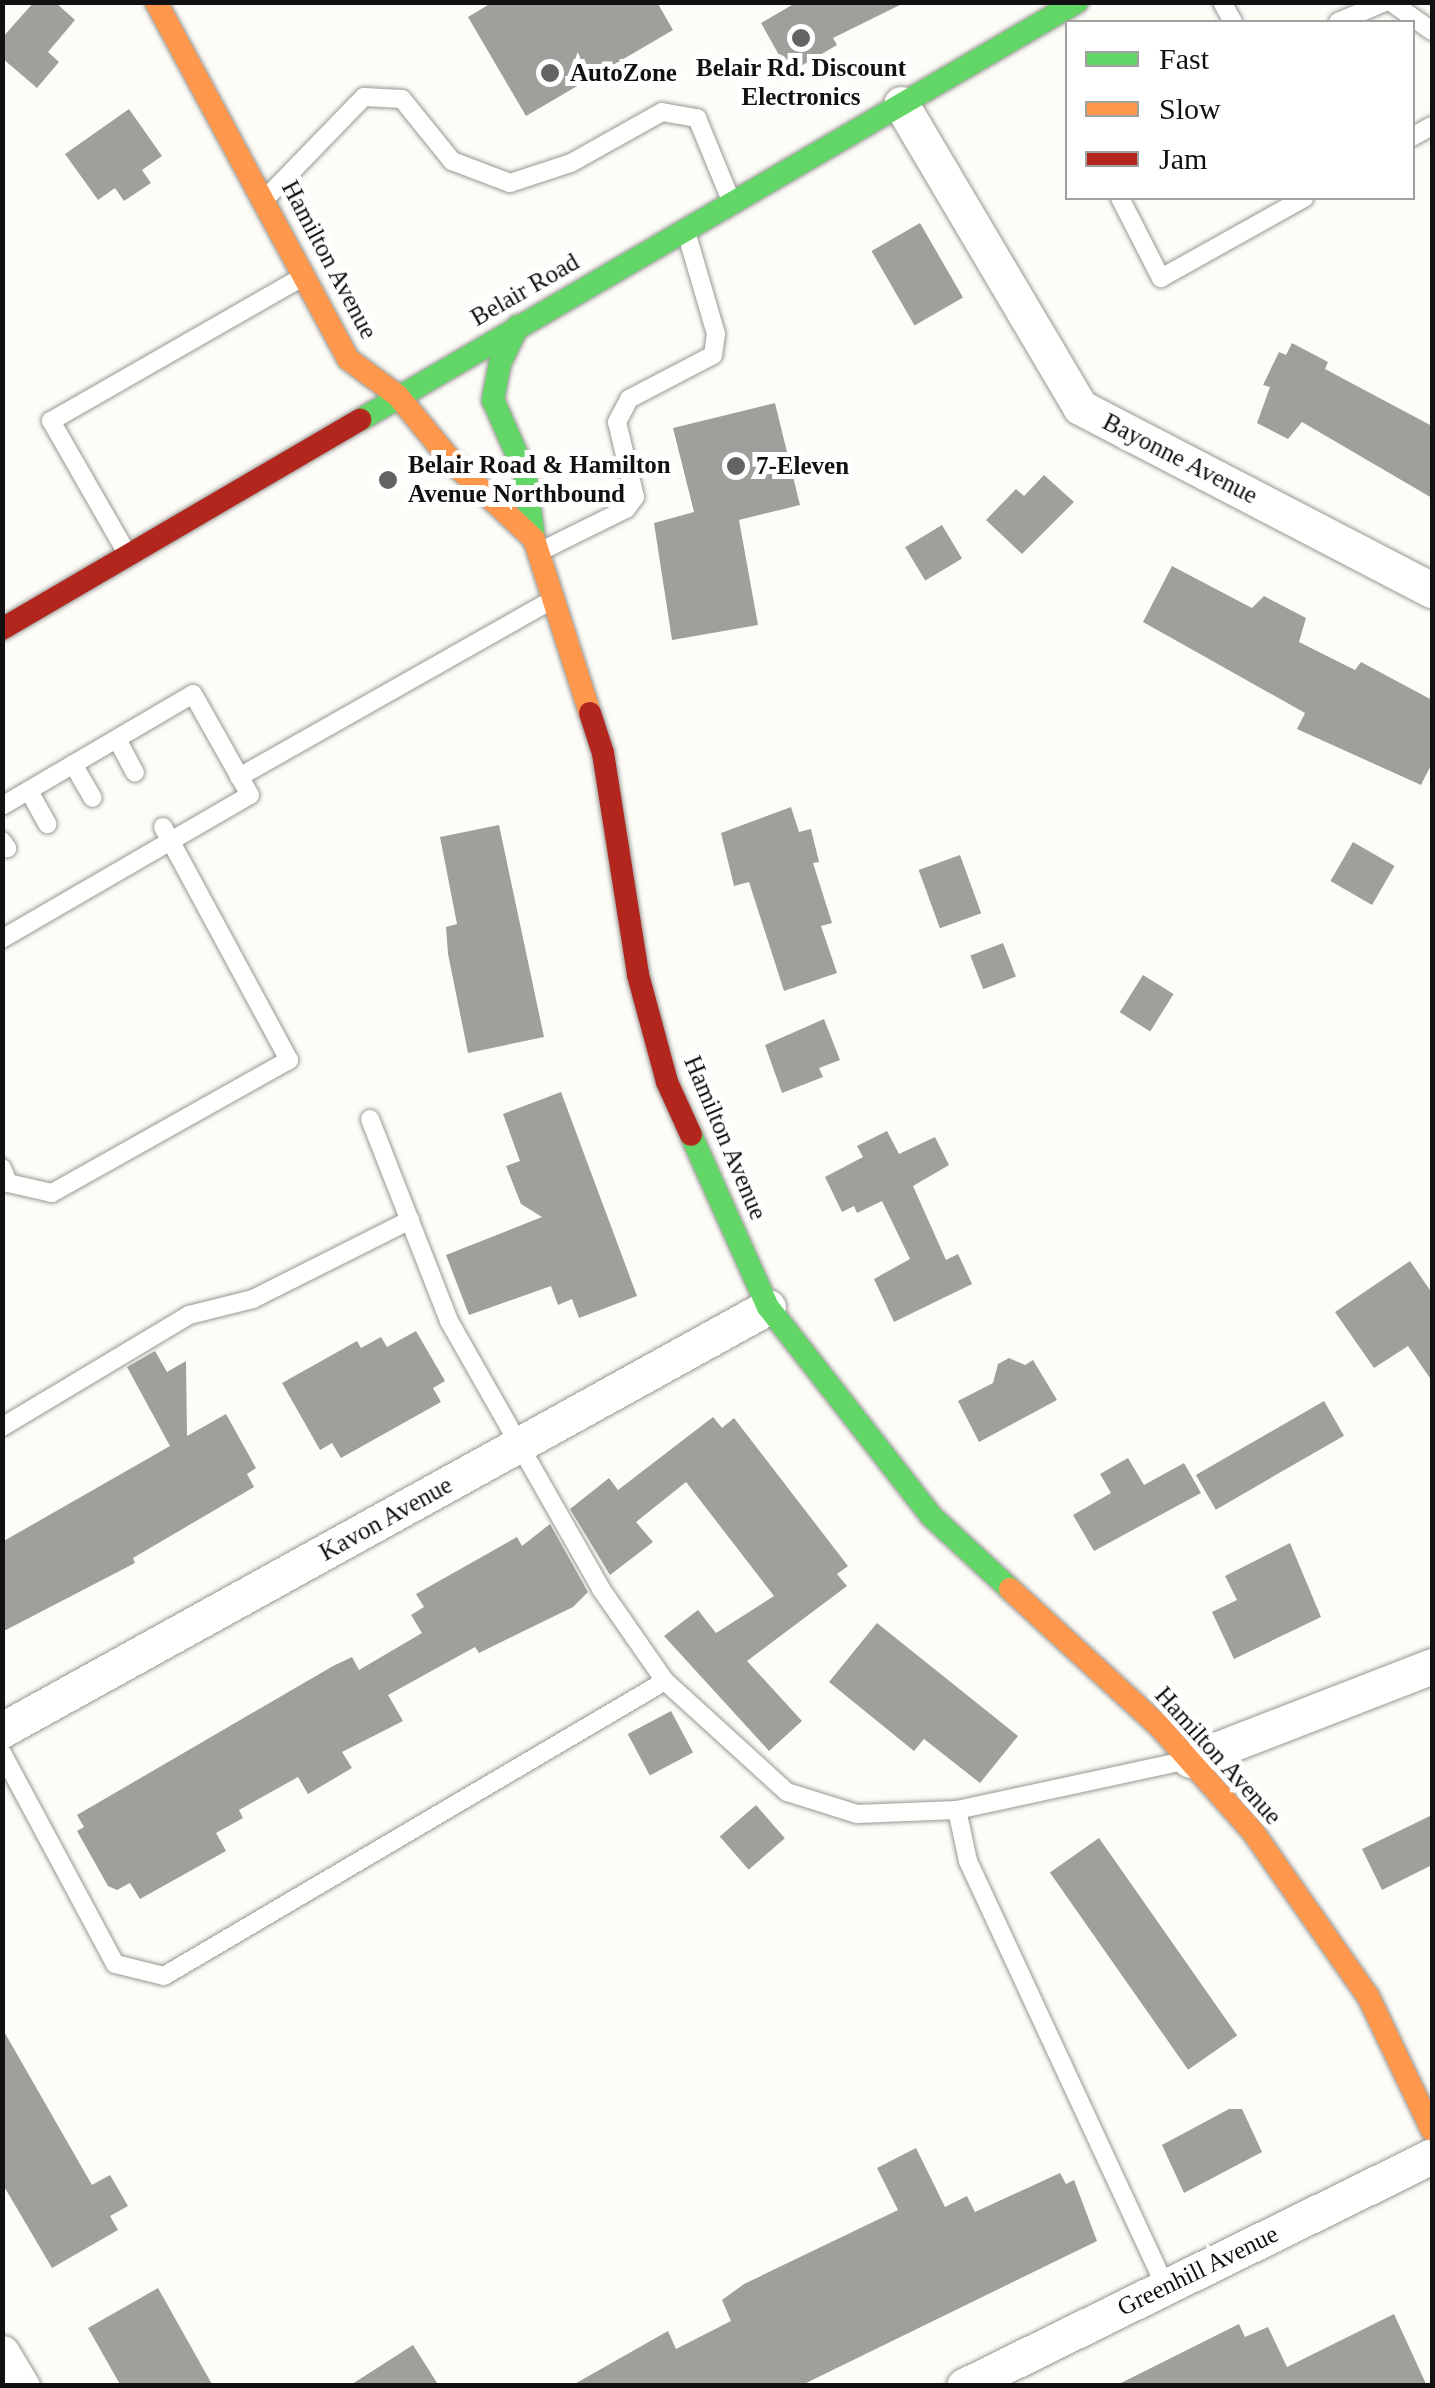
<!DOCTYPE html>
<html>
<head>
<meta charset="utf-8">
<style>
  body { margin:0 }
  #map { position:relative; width:1435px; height:2388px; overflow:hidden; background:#fdfcf7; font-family:Georgia,serif }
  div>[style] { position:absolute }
  .building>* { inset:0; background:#a19f9c; transform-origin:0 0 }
  .roads { filter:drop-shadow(0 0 2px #979795) drop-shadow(0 0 2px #979795) }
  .lane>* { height:18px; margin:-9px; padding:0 9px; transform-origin:9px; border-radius:9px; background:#fffffe }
  .street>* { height:35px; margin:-17.5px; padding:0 17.5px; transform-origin:17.5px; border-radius:17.5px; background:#fffffe }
  .fast>* { height:22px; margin:-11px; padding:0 11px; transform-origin:11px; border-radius:11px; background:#63d668 }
  .slow>* { height:22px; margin:-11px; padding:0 11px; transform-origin:11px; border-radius:11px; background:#ff974d }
  .jam>* { height:22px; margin:-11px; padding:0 11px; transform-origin:11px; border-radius:11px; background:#b3261e }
  .dots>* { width:28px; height:28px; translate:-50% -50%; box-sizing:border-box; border:5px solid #fff; border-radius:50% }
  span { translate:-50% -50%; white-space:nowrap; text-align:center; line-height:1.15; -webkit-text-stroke:10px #fff; paint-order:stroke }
  .poi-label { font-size:25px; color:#111; font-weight:700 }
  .left { translate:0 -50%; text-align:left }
  .street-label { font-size:25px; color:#111 }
  .frame { position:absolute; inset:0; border:5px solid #111; pointer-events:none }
  .legend { position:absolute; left:1065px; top:20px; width:350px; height:180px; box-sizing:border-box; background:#fff; border:2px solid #a0a0a0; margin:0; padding:12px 18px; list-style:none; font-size:30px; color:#111 }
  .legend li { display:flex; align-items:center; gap:20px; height:50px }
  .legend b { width:50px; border:2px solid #a0a0a0 }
</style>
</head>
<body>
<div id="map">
  <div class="building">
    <i style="clip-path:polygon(34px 2px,55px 2px,75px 20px,48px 52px,59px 62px,37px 88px,2px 58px,2px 38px)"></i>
    <i style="clip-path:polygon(493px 2px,657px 2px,673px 30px,526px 116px,468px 17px)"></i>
    <i style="clip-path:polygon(797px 2px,906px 2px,833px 38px,837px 45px,789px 73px,761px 23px)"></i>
    <i style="clip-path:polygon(129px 109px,162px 156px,142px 170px,151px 183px,124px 201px,115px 188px,98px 200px,65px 154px)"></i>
    <i style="left:920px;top:223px;width:86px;height:56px;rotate:60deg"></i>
    <i style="clip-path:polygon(1292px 343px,1328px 362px,1325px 369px,1432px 426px,1432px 498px,1302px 422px,1288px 439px,1257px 423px,1270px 387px,1263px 385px,1279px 352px,1286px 355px)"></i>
    <i style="clip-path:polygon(775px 403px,800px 505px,739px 520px,758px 625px,672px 640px,654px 523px,694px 512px,673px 428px)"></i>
    <i style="clip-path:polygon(1044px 475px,1074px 502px,1022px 554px,986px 520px,1016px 489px,1024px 496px)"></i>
    <i style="left:942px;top:525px;width:39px;height:43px;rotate:59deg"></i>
    <i style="clip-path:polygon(1172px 566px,1252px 608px,1264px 596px,1306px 618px,1299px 642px,1355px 670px,1361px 662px,1432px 700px,1432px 763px,1421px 785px,1297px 729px,1305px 713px,1143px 622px)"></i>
    <i style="clip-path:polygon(791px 807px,799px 832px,811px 829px,819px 862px,813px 863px,832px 923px,821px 926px,837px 973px,784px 991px,749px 882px,734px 886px,721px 833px)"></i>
    <i style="clip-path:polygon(499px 825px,544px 1037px,468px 1053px,448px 954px,446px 927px,457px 924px,440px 837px)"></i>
    <i style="left:1353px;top:842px;width:48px;height:45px;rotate:30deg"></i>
    <i style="left:960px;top:855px;width:62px;height:44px;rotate:70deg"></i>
    <i style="left:1003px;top:943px;width:36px;height:35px;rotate:69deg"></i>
    <i style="left:1143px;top:975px;width:36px;height:44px;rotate:32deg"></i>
    <i style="clip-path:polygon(824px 1019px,840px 1060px,819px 1068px,823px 1077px,782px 1093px,765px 1045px)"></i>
    <i style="clip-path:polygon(561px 1092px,637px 1296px,579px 1318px,572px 1299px,558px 1305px,551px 1286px,469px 1315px,446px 1255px,542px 1217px,521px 1204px,506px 1166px,520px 1161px,503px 1114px)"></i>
    <i style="clip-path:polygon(887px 1131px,899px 1154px,935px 1137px,949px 1165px,913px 1186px,946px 1260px,958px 1254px,972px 1284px,894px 1322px,874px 1279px,910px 1259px,882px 1201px,857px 1213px,854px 1206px,842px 1212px,825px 1177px,863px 1157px,857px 1146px)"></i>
    <i style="clip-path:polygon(1410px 1261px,1432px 1293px,1432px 1381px,1408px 1346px,1374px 1368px,1335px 1312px)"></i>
    <i style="clip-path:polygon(416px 1331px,445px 1381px,433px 1388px,441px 1402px,341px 1458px,332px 1443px,320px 1450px,282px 1383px,357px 1341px,361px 1348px,381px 1337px,387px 1347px)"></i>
    <i style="clip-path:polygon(155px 1351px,167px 1372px,186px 1361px,187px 1436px,226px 1414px,256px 1468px,247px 1474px,254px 1487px,133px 1558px,135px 1563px,2px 1632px,2px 1542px,170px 1446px,127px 1367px)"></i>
    <i style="clip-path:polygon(1009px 1358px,1025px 1365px,1033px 1360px,1057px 1400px,979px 1442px,958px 1401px,993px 1383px,998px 1364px)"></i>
    <i style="left:1324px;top:1401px;width:40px;height:148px;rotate:60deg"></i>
    <i style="clip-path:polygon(713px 1417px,722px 1428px,734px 1418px,848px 1566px,837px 1574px,847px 1586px,747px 1661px,802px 1721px,769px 1751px,664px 1636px,698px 1610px,716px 1633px,774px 1596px,686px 1482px,636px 1522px,653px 1542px,610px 1575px,570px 1509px,609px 1478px,618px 1490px)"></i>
    <i style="clip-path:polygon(1128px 1458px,1144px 1485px,1184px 1463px,1201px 1493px,1094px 1551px,1073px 1515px,1111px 1493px,1100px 1474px)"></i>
    <i style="clip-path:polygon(550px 1524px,588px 1592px,573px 1607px,479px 1653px,475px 1647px,388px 1695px,403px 1721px,342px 1752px,352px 1768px,308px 1794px,298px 1777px,239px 1810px,243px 1818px,216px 1833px,226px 1851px,140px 1899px,130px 1883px,117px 1890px,108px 1886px,77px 1831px,84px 1827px,77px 1815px,333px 1666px,352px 1657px,359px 1670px,422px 1633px,411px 1615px,424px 1607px,416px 1594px,517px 1537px,522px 1546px)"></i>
    <i style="clip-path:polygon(1290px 1543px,1321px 1617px,1234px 1659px,1212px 1612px,1237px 1600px,1225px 1576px)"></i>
    <i style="clip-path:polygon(877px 1623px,1018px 1736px,980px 1783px,924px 1739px,914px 1751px,829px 1682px)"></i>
    <i style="left:671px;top:1711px;width:47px;height:49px;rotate:62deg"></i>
    <i style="left:756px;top:1805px;width:44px;height:48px;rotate:49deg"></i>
    <i style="clip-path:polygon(1432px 1815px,1432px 1865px,1382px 1890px,1362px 1849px)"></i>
    <i style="left:1099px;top:1838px;width:241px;height:60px;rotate:55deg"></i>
    <i style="clip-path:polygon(2px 2028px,92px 2185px,110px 2175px,128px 2206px,110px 2216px,118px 2230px,52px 2268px,2px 2183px)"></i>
    <i style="clip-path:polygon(1229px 2109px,1242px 2109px,1262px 2152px,1184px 2193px,1162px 2145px)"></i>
    <i style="clip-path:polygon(916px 2148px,945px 2207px,967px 2196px,975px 2212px,1060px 2173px,1066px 2184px,1074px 2180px,1097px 2241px,800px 2386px,571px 2386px,668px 2331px,676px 2349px,731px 2321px,722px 2300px,744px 2284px,898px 2210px,877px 2168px)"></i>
    <i style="clip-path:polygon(158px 2288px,213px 2386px,121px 2386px,88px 2328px)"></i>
    <i style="clip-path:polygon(1394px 2314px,1427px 2386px,1115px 2386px,1239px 2324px,1245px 2337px,1268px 2327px,1287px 2367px)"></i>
    <i style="clip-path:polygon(413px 2345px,439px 2386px,349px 2386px)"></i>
  </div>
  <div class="roads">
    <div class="lane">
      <i style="left:1222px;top:2px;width:23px;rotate:61deg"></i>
      <i style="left:1391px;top:2px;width:50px;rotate:35.3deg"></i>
      <i style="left:1338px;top:22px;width:51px;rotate:-23.1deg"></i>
      <i style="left:1412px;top:137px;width:23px;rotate:-29deg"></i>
      <i style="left:1120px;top:198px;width:90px;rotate:62.9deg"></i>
      <i style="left:1161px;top:278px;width:164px;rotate:-29.2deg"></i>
      <i style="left:265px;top:199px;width:142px;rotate:-45.9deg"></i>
      <i style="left:364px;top:97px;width:38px;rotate:3deg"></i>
      <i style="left:402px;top:99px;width:80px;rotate:51.1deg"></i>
      <i style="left:452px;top:161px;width:62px;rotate:20.8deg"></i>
      <i style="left:510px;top:183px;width:64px;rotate:-18.2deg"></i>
      <i style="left:571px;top:163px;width:104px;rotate:-29.3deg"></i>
      <i style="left:662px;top:112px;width:36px;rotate:10deg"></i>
      <i style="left:697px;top:118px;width:87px;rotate:67.6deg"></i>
      <i style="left:125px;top:550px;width:149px;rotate:-119.8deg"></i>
      <i style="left:51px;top:421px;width:289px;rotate:-29.8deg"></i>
      <i style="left:539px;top:552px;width:97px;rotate:-26.3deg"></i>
      <i style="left:626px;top:509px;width:15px;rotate:-53deg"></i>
      <i style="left:635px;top:497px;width:77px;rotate:-103.5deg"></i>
      <i style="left:617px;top:422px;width:26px;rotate:-62deg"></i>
      <i style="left:629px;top:399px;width:95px;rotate:-27.6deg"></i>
      <i style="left:713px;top:355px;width:21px;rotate:-82deg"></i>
      <i style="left:716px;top:334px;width:103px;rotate:-106.3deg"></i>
      <i style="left:117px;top:739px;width:38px;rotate:62deg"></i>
      <i style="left:73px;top:764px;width:39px;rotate:60deg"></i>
      <i style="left:239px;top:777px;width:360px;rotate:-29.5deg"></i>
      <i style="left:29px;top:791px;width:38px;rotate:61deg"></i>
      <i style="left:2px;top:806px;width:221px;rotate:-30.4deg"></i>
      <i style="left:193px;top:694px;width:116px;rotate:60.6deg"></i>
      <i style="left:250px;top:795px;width:287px;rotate:149.9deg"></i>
      <i style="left:2px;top:841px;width:9px;rotate:54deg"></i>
      <i style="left:370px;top:1119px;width:217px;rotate:68.6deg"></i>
      <i style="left:449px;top:1321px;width:308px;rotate:60.4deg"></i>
      <i style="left:601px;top:1589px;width:112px;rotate:55.2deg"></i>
      <i style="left:665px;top:1681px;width:165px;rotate:42.3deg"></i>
      <i style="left:787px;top:1792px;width:73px;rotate:17.4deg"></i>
      <i style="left:857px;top:1814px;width:100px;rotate:-2.3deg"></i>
      <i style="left:957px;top:1810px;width:232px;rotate:-12.2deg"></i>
      <i style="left:2px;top:1168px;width:16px;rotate:68deg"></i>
      <i style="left:8px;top:1183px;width:45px;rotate:12.8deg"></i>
      <i style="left:52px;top:1193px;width:272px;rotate:-29.3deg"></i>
      <i style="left:289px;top:1060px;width:265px;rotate:-118.4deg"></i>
      <i style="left:2px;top:1427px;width:218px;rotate:-30.9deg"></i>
      <i style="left:189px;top:1315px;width:66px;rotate:-14deg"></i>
      <i style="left:253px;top:1299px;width:176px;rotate:-26.7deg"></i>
      <i style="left:2px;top:1753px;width:239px;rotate:61.8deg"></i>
      <i style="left:115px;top:1964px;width:50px;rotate:13.8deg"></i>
      <i style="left:164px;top:1976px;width:581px;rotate:-30.49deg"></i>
      <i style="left:957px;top:1810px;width:52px;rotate:77.8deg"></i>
      <i style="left:968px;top:1861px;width:470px;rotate:65.1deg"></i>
    </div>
    <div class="street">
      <i style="left:901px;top:104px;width:352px;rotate:59.4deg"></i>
      <i style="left:1080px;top:407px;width:397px;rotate:27.5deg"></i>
      <i style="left:2px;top:1730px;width:875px;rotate:-28.91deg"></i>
      <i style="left:1190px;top:1760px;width:260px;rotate:-21.2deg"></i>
      <i style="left:2px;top:2353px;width:39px;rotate:59deg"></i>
      <i style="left:964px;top:2386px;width:521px;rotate:-26.17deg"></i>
    </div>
    <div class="fast">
      <i style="left:518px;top:326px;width:41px;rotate:115.9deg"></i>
      <i style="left:500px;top:363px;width:38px;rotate:101deg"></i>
      <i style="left:493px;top:400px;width:80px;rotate:66.3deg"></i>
      <i style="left:525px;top:473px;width:67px;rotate:82.2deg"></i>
      <i style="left:360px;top:420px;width:830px;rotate:-30.24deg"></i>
      <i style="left:691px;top:1135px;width:188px;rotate:65.9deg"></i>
      <i style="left:768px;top:1307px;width:265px;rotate:52deg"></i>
      <i style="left:931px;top:1516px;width:108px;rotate:42.7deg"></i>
    </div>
    <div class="slow">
      <i style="left:156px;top:2px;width:405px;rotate:61.7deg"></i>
      <i style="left:348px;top:359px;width:62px;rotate:36.5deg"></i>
      <i style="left:398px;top:396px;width:87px;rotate:50.6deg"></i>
      <i style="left:453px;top:463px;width:111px;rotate:43.2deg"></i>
      <i style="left:534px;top:539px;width:183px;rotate:72.2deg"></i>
      <i style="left:1010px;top:1589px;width:202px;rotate:42.6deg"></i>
      <i style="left:1159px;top:1726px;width:142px;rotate:48.4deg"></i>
      <i style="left:1253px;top:1832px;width:200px;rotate:55deg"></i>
      <i style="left:1368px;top:1996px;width:148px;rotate:64.5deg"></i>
    </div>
    <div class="jam">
      <i style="left:2px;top:629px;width:415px;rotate:-30.3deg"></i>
      <i style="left:590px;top:713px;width:42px;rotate:72deg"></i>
      <i style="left:603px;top:753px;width:225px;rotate:81deg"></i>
      <i style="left:638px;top:975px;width:111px;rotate:74.8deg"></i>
      <i style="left:667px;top:1082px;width:58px;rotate:65.6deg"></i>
    </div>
  </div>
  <div class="dots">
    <i style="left:801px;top:38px;background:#646362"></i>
    <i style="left:550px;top:73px;background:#646362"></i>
    <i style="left:736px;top:466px;background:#646362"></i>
    <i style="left:388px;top:480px;background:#646362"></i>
  </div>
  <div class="poi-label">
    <span style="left:801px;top:83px">Belair Rd. Discount<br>Electronics</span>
    <span class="left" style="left:570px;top:73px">AutoZone</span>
    <span class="left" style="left:408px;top:480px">Belair Road &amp; Hamilton<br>Avenue Northbound</span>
    <span class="left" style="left:756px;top:466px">7-Eleven</span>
  </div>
  <div class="street-label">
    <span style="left:329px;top:260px;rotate:62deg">Hamilton Avenue</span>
    <span style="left:525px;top:290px;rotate:-30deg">Belair Road</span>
    <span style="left:1180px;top:459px;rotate:27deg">Bayonne Avenue</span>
    <span style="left:725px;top:1138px;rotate:67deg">Hamilton Avenue</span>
    <span style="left:386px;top:1519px;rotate:-29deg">Kavon Avenue</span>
    <span style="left:1218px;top:1756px;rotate:48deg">Hamilton Avenue</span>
    <span style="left:1198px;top:2271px;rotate:-26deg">Greenhill Avenue</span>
  </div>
  <div class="frame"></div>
  <ul class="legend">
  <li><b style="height:12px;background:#63d668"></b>Fast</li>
  <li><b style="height:12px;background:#ff974d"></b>Slow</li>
  <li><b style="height:12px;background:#b3261e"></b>Jam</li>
  </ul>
</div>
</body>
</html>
